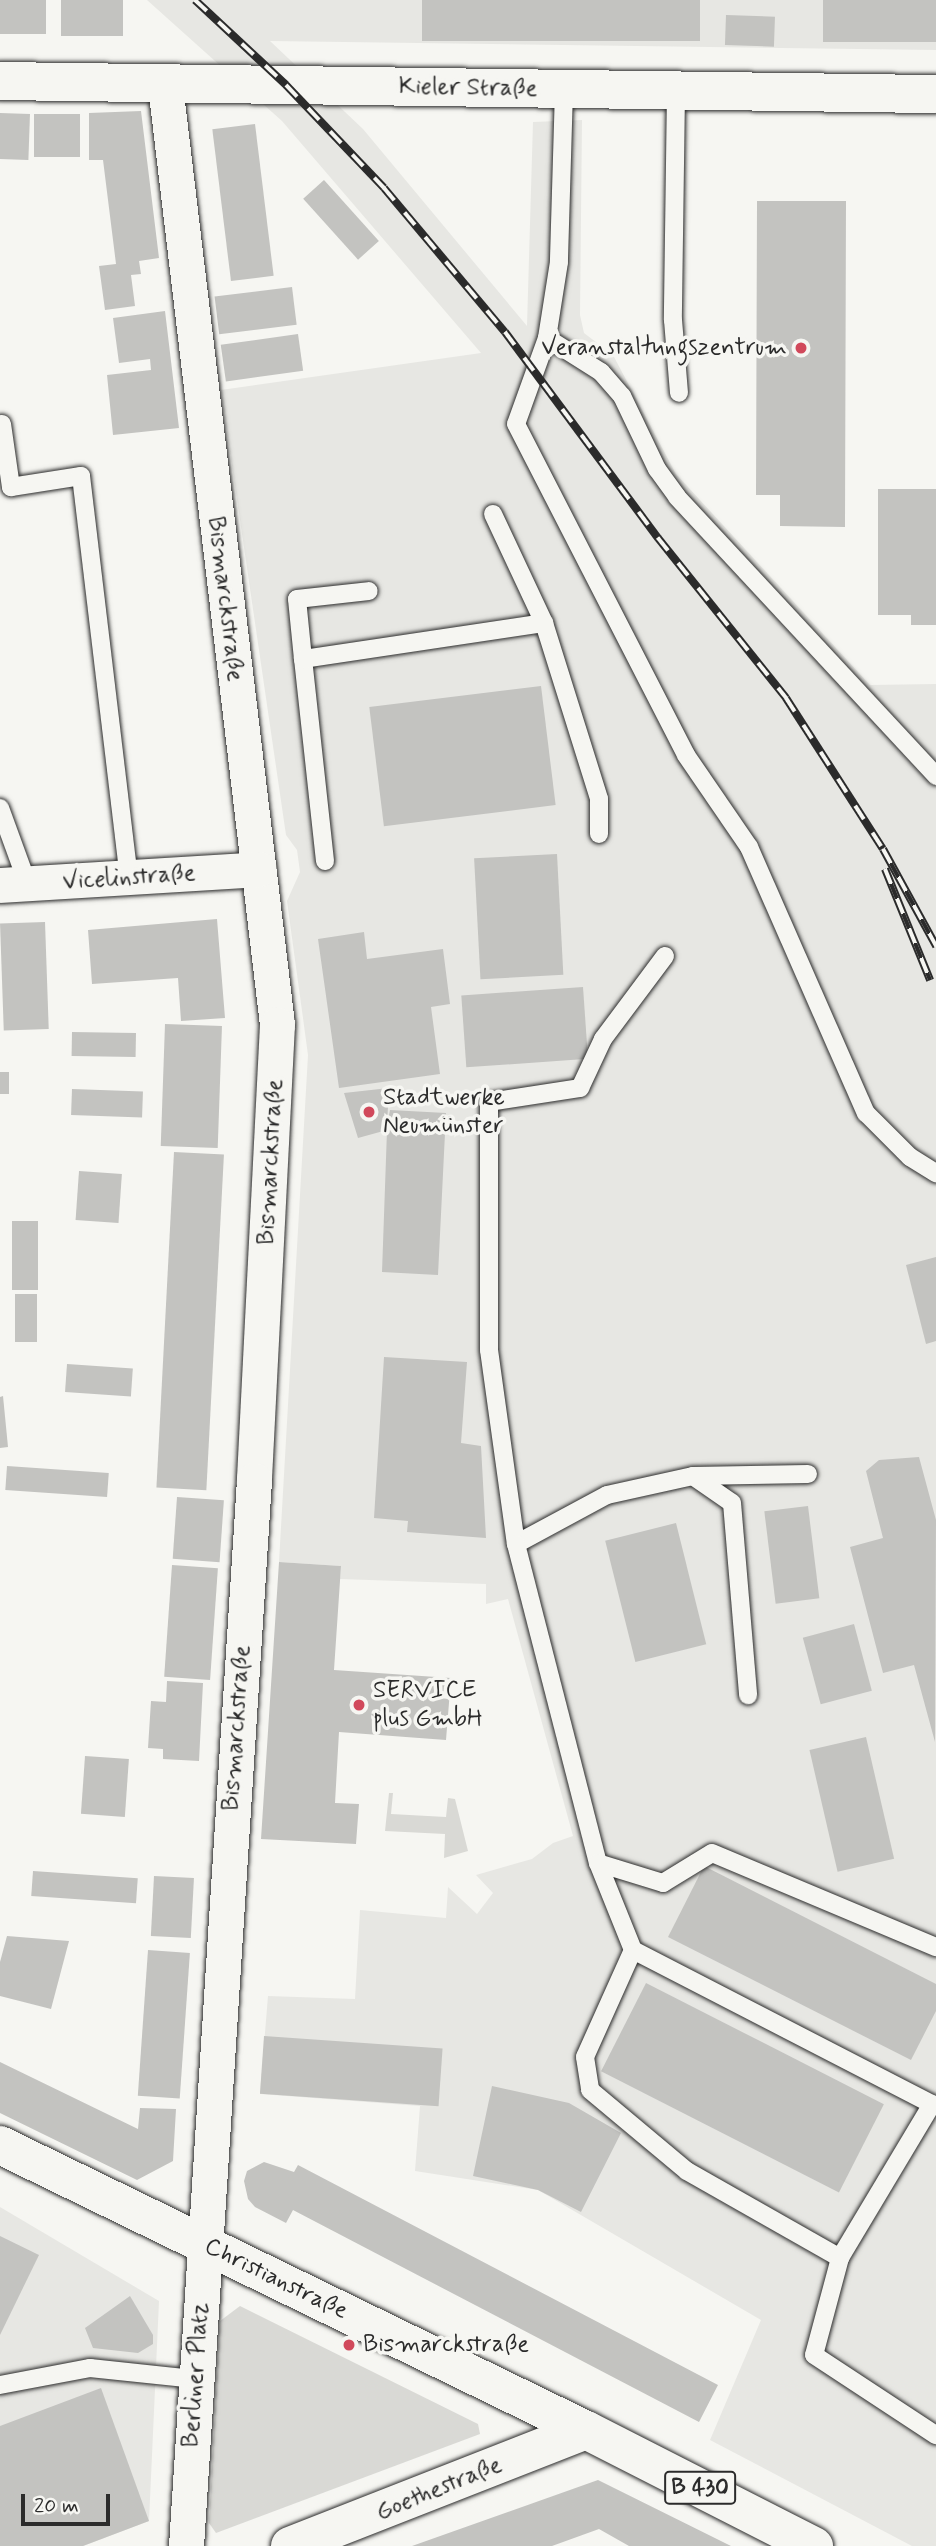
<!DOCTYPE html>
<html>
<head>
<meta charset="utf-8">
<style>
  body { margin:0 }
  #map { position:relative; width:936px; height:2546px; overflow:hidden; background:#f6f6f2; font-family:Mynerve,sans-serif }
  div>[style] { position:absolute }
  .built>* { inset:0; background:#e7e7e3 }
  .green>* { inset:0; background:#d9d9d5 }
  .building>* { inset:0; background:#c3c3c0; transform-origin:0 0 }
  .roads { filter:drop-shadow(0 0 2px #2b2b2b) drop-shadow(0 0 2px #2b2b2b) }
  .service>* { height:18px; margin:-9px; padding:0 9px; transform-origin:9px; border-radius:9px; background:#f6f6f2 }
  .minor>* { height:35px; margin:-17.5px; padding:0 17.5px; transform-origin:17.5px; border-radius:17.5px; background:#f6f6f2 }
  .tertiary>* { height:38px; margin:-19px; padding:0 19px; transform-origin:19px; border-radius:19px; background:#f6f6f2 }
  .primary>* { height:38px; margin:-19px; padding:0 19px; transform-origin:19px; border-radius:19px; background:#f6f6f2 }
  .rail>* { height:8px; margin-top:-4px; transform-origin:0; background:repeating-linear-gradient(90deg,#f6f6f2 0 16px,#2b2b2b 0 32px); box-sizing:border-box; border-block:2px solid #2b2b2b }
  .dots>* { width:19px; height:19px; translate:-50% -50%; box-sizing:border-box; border:4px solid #f6f6f2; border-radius:50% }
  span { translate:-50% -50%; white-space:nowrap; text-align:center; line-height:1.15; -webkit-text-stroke:7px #f6f6f2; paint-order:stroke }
  .shield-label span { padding:2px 5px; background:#f6f6f2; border:2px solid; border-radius:5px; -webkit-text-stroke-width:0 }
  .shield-label { font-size:23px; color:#2b2b2b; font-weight:700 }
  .street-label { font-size:24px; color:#2b2b2b }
  .poi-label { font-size:24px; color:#2b2b2b }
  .right { translate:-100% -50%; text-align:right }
  .left { translate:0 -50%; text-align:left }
  .scale { position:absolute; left:21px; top:2494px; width:89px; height:32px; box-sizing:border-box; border:4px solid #2b2b2b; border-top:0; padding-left:9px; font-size:21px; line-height:24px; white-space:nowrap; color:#2b2b2b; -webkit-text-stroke:5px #f6f6f2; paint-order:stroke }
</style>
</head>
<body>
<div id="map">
  <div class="built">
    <i style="clip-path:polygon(147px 0,936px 0,936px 50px,270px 41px,363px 129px,527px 326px,533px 122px,582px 120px,580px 315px,584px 333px,613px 355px,676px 474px,870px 685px,936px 684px,936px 2546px,912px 2546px,710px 2440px,761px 2320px,538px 2190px,415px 2171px,420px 2106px,260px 2094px,268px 1996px,355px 1999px,360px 1910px,446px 1918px,448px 1887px,477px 1914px,493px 1893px,476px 1875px,532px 1859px,553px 1843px,573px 1836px,508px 1599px,486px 1604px,486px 1584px,340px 1579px,341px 1566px,279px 1562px,308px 1055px,287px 901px,300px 872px,297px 850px,286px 835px,221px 390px,481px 353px,282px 121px)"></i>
    <i style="clip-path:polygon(0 2207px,159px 2301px,149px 2521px,83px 2546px,0 2546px)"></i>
  </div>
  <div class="green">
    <i style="clip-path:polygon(389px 1793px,393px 1793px,391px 1814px,446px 1817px,448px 1798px,455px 1799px,468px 1851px,444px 1858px,445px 1834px,385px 1831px)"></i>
    <i style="clip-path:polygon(240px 2306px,478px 2424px,480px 2434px,216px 2533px,209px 2523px,220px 2321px)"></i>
  </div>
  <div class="building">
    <i style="left:0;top:0;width:46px;height:34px"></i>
    <i style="left:61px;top:0;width:62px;height:36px"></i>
    <i style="left:422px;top:0;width:278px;height:41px"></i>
    <i style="left:823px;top:0;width:113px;height:42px"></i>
    <i style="left:726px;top:15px;width:49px;height:30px;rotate:2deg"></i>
    <i style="clip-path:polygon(141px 111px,159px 258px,139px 261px,141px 274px,131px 275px,135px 306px,105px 310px,99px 266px,116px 264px,103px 160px,89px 160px,89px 113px)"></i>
    <i style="left:0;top:113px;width:30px;height:46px;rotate:2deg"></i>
    <i style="left:34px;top:114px;width:46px;height:43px"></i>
    <i style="left:255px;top:124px;width:153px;height:43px;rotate:83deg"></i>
    <i style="left:324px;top:180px;width:82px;height:28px;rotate:48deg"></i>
    <i style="clip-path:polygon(757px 201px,846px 201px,845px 527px,780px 526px,780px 495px,756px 495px)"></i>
    <i style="left:292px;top:287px;width:38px;height:78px;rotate:83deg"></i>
    <i style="clip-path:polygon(165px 311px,179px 428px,113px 435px,107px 375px,151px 370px,150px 359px,119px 363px,113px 318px)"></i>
    <i style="left:298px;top:334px;width:37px;height:78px;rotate:82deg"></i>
    <i style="clip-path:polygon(878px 489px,936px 489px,936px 625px,911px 625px,911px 615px,878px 615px)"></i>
    <i style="left:541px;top:686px;width:120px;height:173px;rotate:83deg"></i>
    <i style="left:557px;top:854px;width:121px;height:83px;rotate:87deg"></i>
    <i style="clip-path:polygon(217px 919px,225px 1018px,181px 1021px,178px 978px,92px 984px,88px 930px)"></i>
    <i style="left:45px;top:922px;width:107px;height:45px;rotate:88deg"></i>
    <i style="clip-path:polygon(364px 932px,367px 959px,443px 949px,450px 1004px,431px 1007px,440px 1074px,339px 1088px,318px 939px)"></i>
    <i style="left:583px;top:987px;width:72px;height:122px;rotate:86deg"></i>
    <i style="left:165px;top:1024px;width:57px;height:122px;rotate:2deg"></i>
    <i style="left:72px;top:1032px;width:64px;height:24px;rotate:1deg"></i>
    <i style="left:0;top:1072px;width:9px;height:22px"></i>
    <i style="clip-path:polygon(389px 1088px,387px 1125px,390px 1110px,446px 1113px,438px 1275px,382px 1272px,387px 1130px,358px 1138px,344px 1093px)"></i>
    <i style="left:72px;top:1089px;width:71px;height:26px;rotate:2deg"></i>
    <i style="left:174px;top:1152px;width:50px;height:336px;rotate:3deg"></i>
    <i style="left:79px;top:1171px;width:43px;height:49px;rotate:4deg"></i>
    <i style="left:12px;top:1221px;width:26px;height:69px"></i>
    <i style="clip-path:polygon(936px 1257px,936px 1341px,926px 1344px,906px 1265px)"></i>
    <i style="left:15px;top:1294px;width:22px;height:48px"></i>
    <i style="clip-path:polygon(384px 1357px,467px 1362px,461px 1443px,481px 1446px,486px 1538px,407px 1532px,408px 1521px,374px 1518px)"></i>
    <i style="left:67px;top:1364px;width:66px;height:28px;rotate:4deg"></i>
    <i style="clip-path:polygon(3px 1396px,8px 1447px,0 1448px,0 1397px)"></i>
    <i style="clip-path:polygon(919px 1457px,936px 1520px,935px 1742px,914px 1665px,883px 1673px,850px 1547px,883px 1538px,866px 1471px,879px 1460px)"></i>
    <i style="left:7px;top:1466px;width:102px;height:24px;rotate:4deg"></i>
    <i style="left:177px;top:1497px;width:47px;height:62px;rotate:4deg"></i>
    <i style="left:808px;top:1506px;width:93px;height:44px;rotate:83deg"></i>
    <i style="left:676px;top:1523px;width:125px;height:73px;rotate:76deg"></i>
    <i style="clip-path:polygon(279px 1562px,341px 1566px,334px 1670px,451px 1678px,446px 1740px,339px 1732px,335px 1803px,359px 1804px,356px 1844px,261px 1839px)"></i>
    <i style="left:172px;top:1565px;width:46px;height:112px;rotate:4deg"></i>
    <i style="left:854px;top:1624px;width:69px;height:53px;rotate:75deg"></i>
    <i style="clip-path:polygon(167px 1681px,203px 1683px,199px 1761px,163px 1759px,163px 1749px,148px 1748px,151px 1701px,166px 1702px)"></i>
    <i style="left:866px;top:1737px;width:125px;height:58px;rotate:77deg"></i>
    <i style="left:85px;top:1756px;width:44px;height:58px;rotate:4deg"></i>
    <i style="clip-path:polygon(704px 1866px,936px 1984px,936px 2011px,911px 2060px,668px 1937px)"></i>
    <i style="left:33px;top:1871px;width:105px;height:25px;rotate:4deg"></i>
    <i style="left:154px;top:1876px;width:40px;height:60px;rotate:3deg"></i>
    <i style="clip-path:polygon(7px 1936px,69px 1941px,51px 2009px,0 1996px,0 1962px)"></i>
    <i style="left:148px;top:1950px;width:42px;height:146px;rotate:4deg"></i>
    <i style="left:646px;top:1983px;width:267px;height:99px;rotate:27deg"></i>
    <i style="left:264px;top:2036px;width:179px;height:58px;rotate:4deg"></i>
    <i style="clip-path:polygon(0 2062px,138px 2129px,140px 2108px,176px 2109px,173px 2161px,137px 2180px,0 2113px)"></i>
    <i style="clip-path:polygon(492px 2086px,569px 2103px,621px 2133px,581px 2212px,538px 2190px,473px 2176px)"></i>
    <i style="clip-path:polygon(264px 2162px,294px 2172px,298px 2165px,718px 2385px,699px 2422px,293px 2210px,286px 2223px,255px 2207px,248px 2199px,244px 2181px,247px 2171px)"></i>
    <i style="clip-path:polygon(0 2236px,39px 2255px,0 2335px)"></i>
    <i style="clip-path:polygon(130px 2296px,153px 2335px,153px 2344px,138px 2353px,93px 2348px,85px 2328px)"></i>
    <i style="clip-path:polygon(101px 2388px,149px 2521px,83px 2546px,0 2546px,0 2426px)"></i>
    <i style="clip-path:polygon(598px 2480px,731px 2546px,629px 2546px,599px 2529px,552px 2546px,412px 2546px)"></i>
  </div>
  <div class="roads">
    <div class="service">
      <i style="left:564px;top:90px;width:172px;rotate:91.7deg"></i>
      <i style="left:559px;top:262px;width:77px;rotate:99deg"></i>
      <i style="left:547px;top:338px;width:91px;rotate:109.8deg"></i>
      <i style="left:516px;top:424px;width:372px;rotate:62.8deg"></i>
      <i style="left:686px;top:755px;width:112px;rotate:55.6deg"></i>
      <i style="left:749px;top:847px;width:291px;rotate:66.3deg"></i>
      <i style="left:866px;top:1113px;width:62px;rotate:45deg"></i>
      <i style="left:910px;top:1157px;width:31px;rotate:32deg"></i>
      <i style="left:676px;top:92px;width:228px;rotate:90.8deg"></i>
      <i style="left:673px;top:320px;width:73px;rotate:85.3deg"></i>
      <i style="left:547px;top:338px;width:64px;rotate:32.2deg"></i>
      <i style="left:601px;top:372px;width:32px;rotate:49deg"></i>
      <i style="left:622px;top:396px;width:81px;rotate:64.4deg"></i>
      <i style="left:657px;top:469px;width:34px;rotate:54deg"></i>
      <i style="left:677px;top:497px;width:381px;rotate:47.1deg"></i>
      <i style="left:2px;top:424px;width:64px;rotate:81.9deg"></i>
      <i style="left:11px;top:487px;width:71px;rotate:-8.9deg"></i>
      <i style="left:81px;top:476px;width:406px;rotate:83.2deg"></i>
      <i style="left:493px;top:514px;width:120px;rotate:64.9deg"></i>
      <i style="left:303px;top:659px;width:60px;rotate:-95.7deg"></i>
      <i style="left:297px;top:599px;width:72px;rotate:-6.3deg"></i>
      <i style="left:0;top:808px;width:82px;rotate:70deg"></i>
      <i style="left:325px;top:861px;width:203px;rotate:-96.2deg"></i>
      <i style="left:303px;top:659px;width:244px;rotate:-8.5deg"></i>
      <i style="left:544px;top:623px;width:184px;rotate:72.6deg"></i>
      <i style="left:599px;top:799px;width:35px;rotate:90deg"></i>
      <i style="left:665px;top:956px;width:104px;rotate:126.8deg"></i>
      <i style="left:603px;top:1039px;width:54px;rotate:115.1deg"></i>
      <i style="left:580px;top:1088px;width:92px;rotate:171.3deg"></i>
      <i style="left:489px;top:1102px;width:248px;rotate:90deg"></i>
      <i style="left:489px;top:1350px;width:196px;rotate:82.1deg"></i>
      <i style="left:516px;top:1544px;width:103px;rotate:-28.3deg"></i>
      <i style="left:607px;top:1495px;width:88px;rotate:-12.5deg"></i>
      <i style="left:693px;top:1476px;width:115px;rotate:-1deg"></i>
      <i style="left:693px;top:1476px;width:47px;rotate:34.7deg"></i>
      <i style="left:732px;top:1503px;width:193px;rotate:85.2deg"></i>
      <i style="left:516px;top:1544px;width:329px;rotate:75.6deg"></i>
      <i style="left:598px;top:1863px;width:68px;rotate:17.1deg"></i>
      <i style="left:663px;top:1883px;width:57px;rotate:-31.5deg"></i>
      <i style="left:712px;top:1853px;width:243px;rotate:22.8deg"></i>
      <i style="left:598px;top:1863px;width:94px;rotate:68.1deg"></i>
      <i style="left:633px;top:1950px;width:336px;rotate:27.3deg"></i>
      <i style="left:932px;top:2104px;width:179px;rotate:120.9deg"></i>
      <i style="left:840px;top:2258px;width:100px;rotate:105deg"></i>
      <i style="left:814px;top:2355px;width:146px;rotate:33.3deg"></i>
      <i style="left:633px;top:1950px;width:117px;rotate:114.2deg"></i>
      <i style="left:585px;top:2057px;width:33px;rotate:81deg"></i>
      <i style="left:590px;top:2090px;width:126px;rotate:39.9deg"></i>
      <i style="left:687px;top:2171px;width:176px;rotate:29.6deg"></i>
      <i style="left:0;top:2385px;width:92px;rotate:-10.7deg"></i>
      <i style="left:90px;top:2368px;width:106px;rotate:6deg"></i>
    </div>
    <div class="minor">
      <i style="left:165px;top:85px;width:946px;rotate:83.2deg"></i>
      <i style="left:277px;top:1024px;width:457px;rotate:92.9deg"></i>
      <i style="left:254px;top:1480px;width:1068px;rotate:93.65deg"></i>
      <i style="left:0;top:885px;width:259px;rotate:-3.5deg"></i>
    </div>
    <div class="tertiary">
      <i style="left:0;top:81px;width:936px;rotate:0.8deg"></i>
      <i style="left:0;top:2145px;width:652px;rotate:25.94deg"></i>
    </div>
    <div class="primary">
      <i style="left:290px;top:2546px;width:318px;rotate:-21.4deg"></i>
      <i style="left:586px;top:2430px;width:256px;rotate:27deg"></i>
    </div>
  </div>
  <div class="rail">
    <i style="left:195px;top:0;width:125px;rotate:43deg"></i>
    <i style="left:286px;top:85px;width:142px;rotate:46.4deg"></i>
    <i style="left:384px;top:188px;width:188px;rotate:50deg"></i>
    <i style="left:505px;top:332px;width:257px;rotate:53.4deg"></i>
    <i style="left:658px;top:538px;width:205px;rotate:51.3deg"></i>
    <i style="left:786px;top:698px;width:179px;rotate:57.3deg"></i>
    <i style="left:883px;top:849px;width:111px;rotate:61.3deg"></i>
    <i style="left:885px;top:869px;width:120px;rotate:67.9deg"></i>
  </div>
  <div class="dots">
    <i style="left:801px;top:348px;background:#d1495b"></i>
    <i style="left:369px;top:1112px;background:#d1495b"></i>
    <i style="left:359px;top:1705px;background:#d1495b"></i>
    <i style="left:349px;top:2345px;background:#d1495b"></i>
  </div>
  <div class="shield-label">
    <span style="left:700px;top:2488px">B 430</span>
  </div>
  <div class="street-label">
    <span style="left:468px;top:88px;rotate:1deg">Kieler Straße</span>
    <span style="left:225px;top:599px;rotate:83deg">Bismarckstraße</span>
    <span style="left:129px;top:878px;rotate:-4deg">Vicelinstraße</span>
    <span style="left:271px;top:1162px;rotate:-87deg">Bismarckstraße</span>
    <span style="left:237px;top:1728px;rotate:-86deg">Bismarckstraße</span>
    <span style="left:276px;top:2279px;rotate:26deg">Christianstraße</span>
    <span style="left:196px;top:2375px;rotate:-86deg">Berliner Platz</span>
    <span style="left:439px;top:2489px;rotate:-22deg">Goethestraße</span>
  </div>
  <div class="poi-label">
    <span class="right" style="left:787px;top:348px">Veranstaltungszentrum</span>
    <span class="left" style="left:383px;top:1112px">Stadtwerke<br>Neumünster</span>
    <span class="left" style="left:373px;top:1705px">SERVICE<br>plus GmbH</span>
    <span class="left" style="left:363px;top:2345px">Bismarckstraße</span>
  </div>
  <div class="scale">20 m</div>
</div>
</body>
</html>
